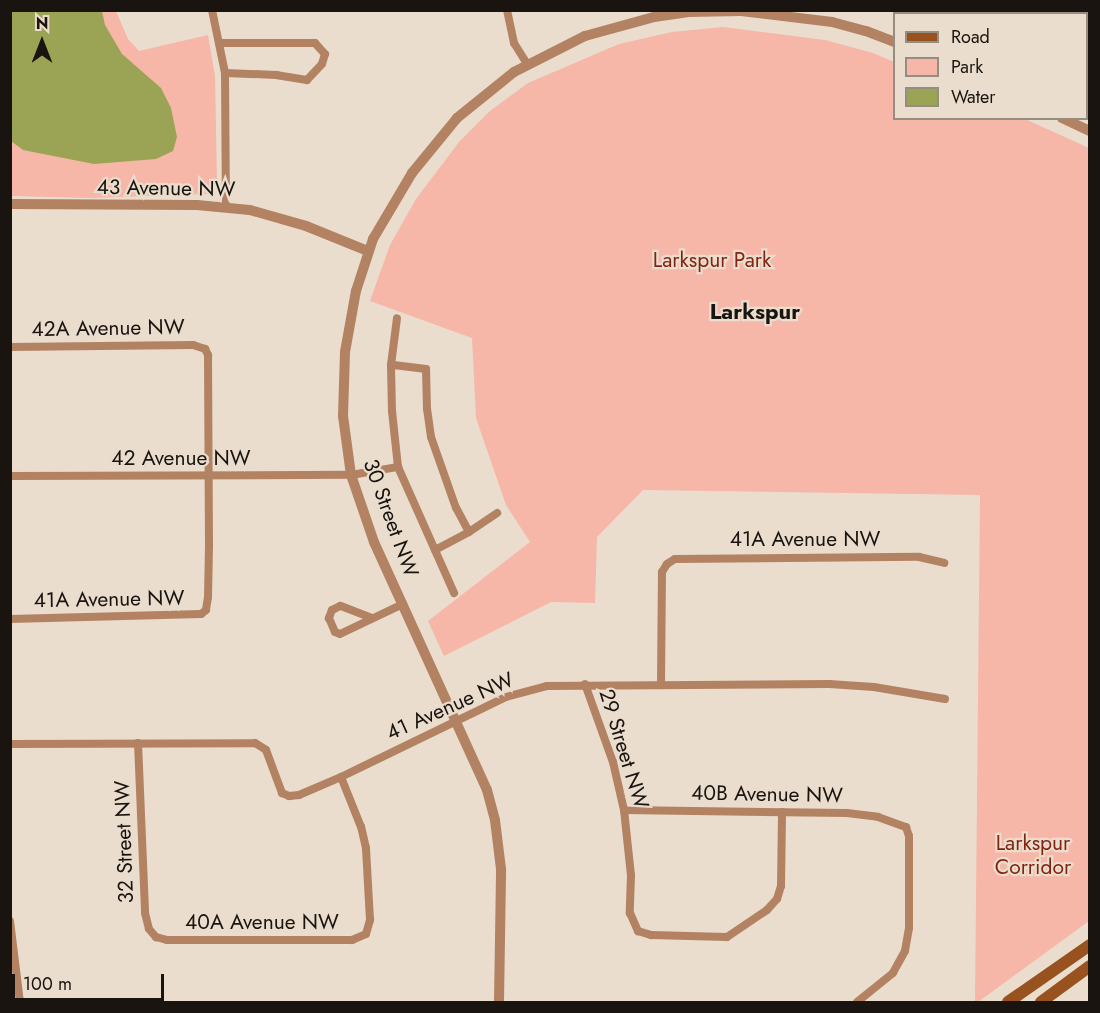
<!DOCTYPE html>
<html>
<head>
<meta charset="utf-8">
<style>
  body { margin:0 }
  #map { position:relative; width:1100px; height:1013px; overflow:hidden; background:#eaddcd; font-family:Jost,sans-serif }
  div>[style] { position:absolute }
  .green>* { inset:0; background:#f6b6a8 }
  .water>* { inset:0; background:#9ba354 }
  .minor>* { height:8px; margin:-4px; padding:0 4px; transform-origin:4px; border-radius:4px; background:#b28263 }
  .tertiary>* { height:10px; margin:-5px; padding:0 5px; transform-origin:5px; border-radius:5px; background:#b28263 }
  .secondary>* { height:12px; margin:-6px; padding:0 6px; transform-origin:6px; border-radius:6px; background:#975220 }
  span { translate:-50% -50%; white-space:nowrap; text-align:center; line-height:1.15; -webkit-text-stroke:4.5px #eaddcd; paint-order:stroke }
  .street-label { font-size:21px; color:#19140f }
  .park-label { font-size:21px; color:#832412 }
  .neighbourhood-label { font-size:22px; color:#19140f; font-weight:700 }
  .frame { position:absolute; inset:0; border:12px solid #19140f; pointer-events:none }
  .legend { position:absolute; left:893px; top:12px; width:195px; height:108px; box-sizing:border-box; background:#eaddcd; border:2px solid #968d81; margin:0; padding:8px 10px; list-style:none; font-size:18px; color:#19140f }
  .legend li { display:flex; align-items:center; gap:12px; height:30px }
  .legend b { width:30px; border:2px solid #968d81 }
  .north { position:absolute; left:12px; top:12px; width:60px; height:60px; -webkit-text-stroke:4px #eaddcd; paint-order:stroke; rotate:0deg; font-size:16px; font-weight:700; line-height:24px; text-align:center; color:#19140f }
  .north::after { content:''; display:block; margin:auto; width:21px; height:27px; background:#19140f; clip-path:polygon(50% 0,100% 100%,50% 72%,0 100%) }
  .scale { position:absolute; left:12px; top:974px; width:152px; height:27px; box-sizing:border-box; border:3px solid #19140f; border-top:0; padding-left:8px; font-size:18px; line-height:21px; white-space:nowrap; color:#19140f; -webkit-text-stroke:4px #eaddcd; paint-order:stroke }
</style>
</head>
<body>
<div id="map">
  <div class="green">
    <i style="clip-path:polygon(11px 11px,116px 11px,128px 39px,139px 51px,208px 35px,215px 76px,217px 181px,208px 194px,89px 198px,11px 196px)"></i>
    <i style="clip-path:polygon(982px 11px,1089px 11px,1089px 112px,1086px 110px,1086px 14px,982px 14px)"></i>
    <i style="clip-path:polygon(723px 27px,825px 40px,873px 53px,894px 62px,894px 118px,1025px 119px,1089px 148px,1089px 921px,978px 1002px,975px 1002px,980px 495px,643px 490px,597px 537px,595px 603px,551px 602px,444px 656px,428px 621px,530px 542px,506px 505px,476px 418px,472px 338px,370px 301px,390px 245px,416px 199px,459px 142px,490px 111px,528px 83px,619px 44px,672px 32px)"></i>
  </div>
  <div class="water">
    <i style="clip-path:polygon(10px 11px,102px 11px,105px 25px,122px 54px,161px 88px,171px 108px,177px 137px,173px 151px,156px 159px,94px 164px,23px 150px,11px 141px)"></i>
  </div>
  <div class="minor">
    <i style="left:212px;top:10px;width:64px;rotate:78.3deg"></i>
    <i style="left:225px;top:73px;width:134px;rotate:89.6deg"></i>
    <i style="left:507px;top:10px;width:34px;rotate:78deg"></i>
    <i style="left:514px;top:43px;width:25px;rotate:58deg"></i>
    <i style="left:906px;top:14px;width:4px;rotate:-90deg"></i>
    <i style="left:219px;top:43px;width:96px"></i>
    <i style="left:315px;top:43px;width:15px;rotate:48deg"></i>
    <i style="left:325px;top:54px;width:10px;rotate:107deg"></i>
    <i style="left:322px;top:64px;width:22px;rotate:133deg"></i>
    <i style="left:307px;top:80px;width:30px;rotate:-171deg"></i>
    <i style="left:277px;top:75px;width:52px;rotate:-177.8deg"></i>
    <i style="left:10px;top:347px;width:183px;rotate:-0.6deg"></i>
    <i style="left:193px;top:345px;width:13px;rotate:18deg"></i>
    <i style="left:205px;top:349px;width:7px;rotate:63deg"></i>
    <i style="left:208px;top:355px;width:191px;rotate:89.7deg"></i>
    <i style="left:209px;top:546px;width:51px;rotate:91.1deg"></i>
    <i style="left:208px;top:597px;width:13px;rotate:99deg"></i>
    <i style="left:206px;top:610px;width:6px;rotate:141deg"></i>
    <i style="left:201px;top:614px;width:191px;rotate:178.5deg"></i>
    <i style="left:391px;top:365px;width:47px;rotate:-82.7deg"></i>
    <i style="left:10px;top:476px;width:341px;rotate:-0.2deg"></i>
    <i style="left:351px;top:475px;width:48px;rotate:-9.7deg"></i>
    <i style="left:469px;top:532px;width:34px;rotate:-34deg"></i>
    <i style="left:435px;top:550px;width:38px;rotate:-28deg"></i>
    <i style="left:469px;top:532px;width:27px;rotate:-118deg"></i>
    <i style="left:456px;top:508px;width:75px;rotate:-109.4deg"></i>
    <i style="left:431px;top:437px;width:28px;rotate:-98deg"></i>
    <i style="left:427px;top:409px;width:40px;rotate:-91.4deg"></i>
    <i style="left:426px;top:369px;width:35px;rotate:-173deg"></i>
    <i style="left:391px;top:365px;width:46px;rotate:88.8deg"></i>
    <i style="left:392px;top:411px;width:56px;rotate:83.9deg"></i>
    <i style="left:398px;top:467px;width:138px;rotate:66deg"></i>
    <i style="left:372px;top:618px;width:34px;rotate:-159deg"></i>
    <i style="left:340px;top:606px;width:9px;rotate:153deg"></i>
    <i style="left:332px;top:610px;width:9px;rotate:111deg"></i>
    <i style="left:329px;top:618px;width:15px;rotate:67deg"></i>
    <i style="left:335px;top:632px;width:5px;rotate:22deg"></i>
    <i style="left:340px;top:634px;width:70px;rotate:-25.5deg"></i>
    <i style="left:585px;top:684px;width:83px;rotate:70.3deg"></i>
    <i style="left:613px;top:762px;width:49px;rotate:77.1deg"></i>
    <i style="left:624px;top:810px;width:65px;rotate:83.9deg"></i>
    <i style="left:631px;top:875px;width:38px;rotate:92deg"></i>
    <i style="left:630px;top:913px;width:20px;rotate:66deg"></i>
    <i style="left:638px;top:931px;width:14px;rotate:17deg"></i>
    <i style="left:651px;top:935px;width:76px;rotate:1.5deg"></i>
    <i style="left:727px;top:937px;width:48px;rotate:-34deg"></i>
    <i style="left:767px;top:910px;width:15px;rotate:-48deg"></i>
    <i style="left:777px;top:899px;width:14px;rotate:-73deg"></i>
    <i style="left:781px;top:886px;width:74px;rotate:-89.2deg"></i>
    <i style="left:661px;top:684px;width:112px;rotate:-89.5deg"></i>
    <i style="left:662px;top:572px;width:9px;rotate:-58deg"></i>
    <i style="left:667px;top:564px;width:9px;rotate:-32deg"></i>
    <i style="left:675px;top:559px;width:244px;rotate:-0.5deg"></i>
    <i style="left:919px;top:557px;width:26px;rotate:13deg"></i>
    <i style="left:138px;top:743px;width:170px;rotate:87.6deg"></i>
    <i style="left:145px;top:913px;width:16px;rotate:76deg"></i>
    <i style="left:149px;top:929px;width:11px;rotate:49deg"></i>
    <i style="left:156px;top:937px;width:11px;rotate:15deg"></i>
    <i style="left:167px;top:940px;width:185px"></i>
    <i style="left:352px;top:940px;width:15px;rotate:-23deg"></i>
    <i style="left:366px;top:934px;width:15px;rotate:-74deg"></i>
    <i style="left:370px;top:920px;width:72px;rotate:-93.2deg"></i>
    <i style="left:366px;top:848px;width:22px;rotate:-103deg"></i>
    <i style="left:361px;top:827px;width:54px;rotate:-111.8deg"></i>
    <i style="left:10px;top:744px;width:245px;rotate:-0.2deg"></i>
    <i style="left:255px;top:743px;width:13px;rotate:32deg"></i>
    <i style="left:266px;top:750px;width:46px;rotate:69.6deg"></i>
    <i style="left:282px;top:793px;width:8px;rotate:23deg"></i>
    <i style="left:289px;top:796px;width:10px;rotate:-6deg"></i>
    <i style="left:299px;top:795px;width:46px;rotate:-23.2deg"></i>
    <i style="left:341px;top:777px;width:183px;rotate:-25.9deg"></i>
    <i style="left:506px;top:697px;width:42px;rotate:-15deg"></i>
    <i style="left:547px;top:686px;width:282px;rotate:-0.4deg"></i>
    <i style="left:829px;top:684px;width:45px;rotate:3.8deg"></i>
    <i style="left:874px;top:687px;width:72px;rotate:9.6deg"></i>
    <i style="left:624px;top:810px;width:223px;rotate:0.8deg"></i>
    <i style="left:847px;top:813px;width:31px;rotate:7deg"></i>
    <i style="left:878px;top:817px;width:30px;rotate:20deg"></i>
    <i style="left:906px;top:827px;width:9px;rotate:72deg"></i>
    <i style="left:909px;top:836px;width:92px;rotate:90deg"></i>
    <i style="left:909px;top:928px;width:23px;rotate:100deg"></i>
    <i style="left:905px;top:951px;width:25px;rotate:119deg"></i>
    <i style="left:893px;top:973px;width:46px;rotate:141.1deg"></i>
    <i style="left:10px;top:921px;width:82px;rotate:83deg"></i>
  </div>
  <div class="tertiary">
    <i style="left:1062px;top:118px;width:31px;rotate:25deg"></i>
    <i style="left:10px;top:204px;width:187px;rotate:0.3deg"></i>
    <i style="left:197px;top:205px;width:53px;rotate:5.4deg"></i>
    <i style="left:250px;top:210px;width:58px;rotate:15.9deg"></i>
    <i style="left:306px;top:226px;width:67px;rotate:22deg"></i>
    <i style="left:499px;top:1002px;width:133px;rotate:-89.1deg"></i>
    <i style="left:501px;top:869px;width:49px;rotate:-97deg"></i>
    <i style="left:495px;top:820px;width:31px;rotate:-105deg"></i>
    <i style="left:487px;top:790px;width:273px;rotate:-114.5deg"></i>
    <i style="left:374px;top:542px;width:71px;rotate:-108.9deg"></i>
    <i style="left:351px;top:475px;width:60px;rotate:-97.7deg"></i>
    <i style="left:343px;top:416px;width:64px;rotate:-88.2deg"></i>
    <i style="left:345px;top:352px;width:62px;rotate:-79.8deg"></i>
    <i style="left:356px;top:291px;width:55px;rotate:-71.9deg"></i>
    <i style="left:373px;top:239px;width:77px;rotate:-59.4deg"></i>
    <i style="left:412px;top:173px;width:71px;rotate:-50.7deg"></i>
    <i style="left:457px;top:118px;width:73px;rotate:-38.9deg"></i>
    <i style="left:514px;top:72px;width:80px;rotate:-26.9deg"></i>
    <i style="left:585px;top:36px;width:72px;rotate:-15.4deg"></i>
    <i style="left:654px;top:17px;width:35px;rotate:-8deg"></i>
    <i style="left:689px;top:12px;width:52px;rotate:-1.1deg"></i>
    <i style="left:741px;top:11px;width:92px;rotate:6.9deg"></i>
    <i style="left:832px;top:22px;width:35px;rotate:15deg"></i>
    <i style="left:866px;top:31px;width:30px;rotate:21deg"></i>
  </div>
  <div class="secondary">
    <i style="left:1008px;top:1002px;width:100px;rotate:-34.8deg"></i>
    <i style="left:1041px;top:1002px;width:61px;rotate:-36.3deg"></i>
  </div>
  <div class="street-label">
    <span style="left:166px;top:188px;rotate:1deg">43 Avenue NW</span>
    <span style="left:108px;top:328px;rotate:-1deg">42A Avenue NW</span>
    <span style="left:181px;top:458px">42 Avenue NW</span>
    <span style="left:391px;top:518px;rotate:70deg">30 Street NW</span>
    <span style="left:805px;top:539px">41A Avenue NW</span>
    <span style="left:109px;top:599px;rotate:-1deg">41A Avenue NW</span>
    <span style="left:450px;top:706px;rotate:-24deg">41 Avenue NW</span>
    <span style="left:624px;top:749px;rotate:73deg">29 Street NW</span>
    <span style="left:767px;top:794px;rotate:1deg">40B Avenue NW</span>
    <span style="left:124px;top:842px;rotate:-92deg">32 Street NW</span>
    <span style="left:262px;top:922px">40A Avenue NW</span>
  </div>
  <div class="park-label">
    <span style="left:712px;top:260px">Larkspur Park</span>
    <span style="left:1033px;top:855px">Larkspur<br>Corridor</span>
  </div>
  <div class="neighbourhood-label">
    <span style="left:755px;top:312px">Larkspur</span>
  </div>
  <div class="frame"></div>
  <ul class="legend">
  <li><b style="height:8px;background:#975220"></b>Road</li>
  <li><b style="height:16px;background:#f6b6a8"></b>Park</li>
  <li><b style="height:16px;background:#9ba354"></b>Water</li>
  </ul>
  <div class="north">N</div>
  <div class="scale">100 m</div>
</div>
</body>
</html>
